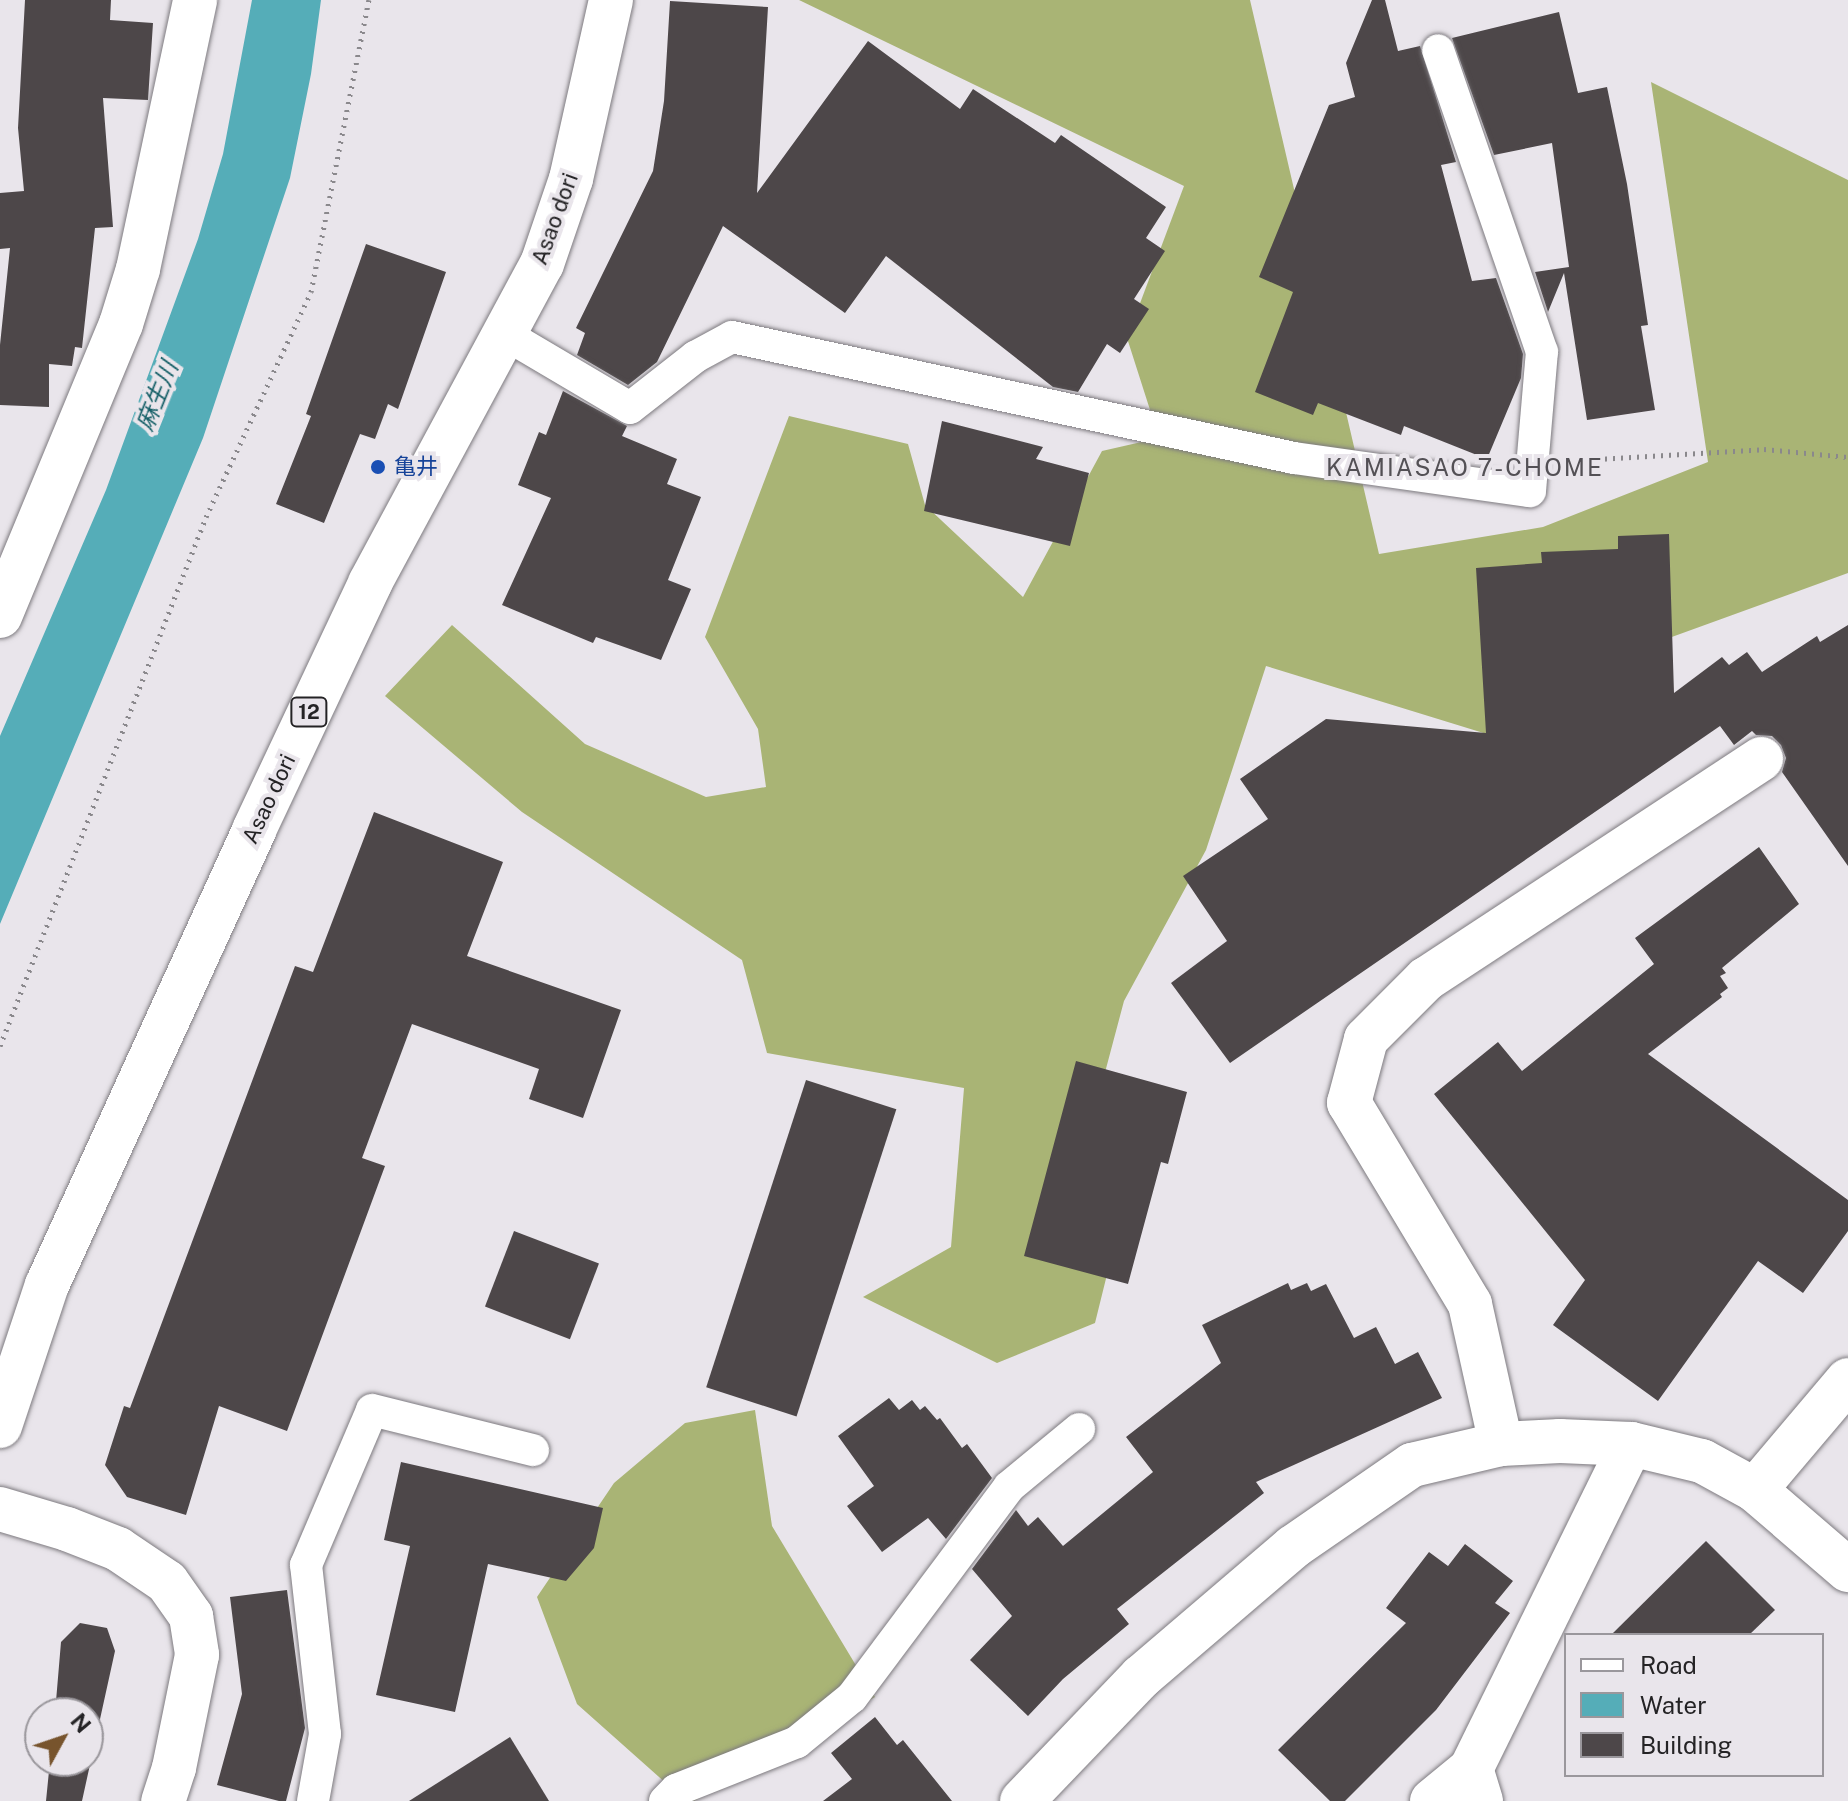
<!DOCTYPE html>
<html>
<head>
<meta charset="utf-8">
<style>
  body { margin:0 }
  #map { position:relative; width:1848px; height:1801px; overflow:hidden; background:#e9e5eb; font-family:"Public Sans","Noto Sans JP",sans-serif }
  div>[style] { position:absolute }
  .forest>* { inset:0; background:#a9b475 }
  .water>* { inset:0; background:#55adb8 }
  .building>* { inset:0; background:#4d4749; transform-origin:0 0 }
  .path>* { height:5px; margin-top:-2.5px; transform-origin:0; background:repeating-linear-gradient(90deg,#8a888c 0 2px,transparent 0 8px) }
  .roads { filter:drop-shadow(0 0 2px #7d7a7f) drop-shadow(0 0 2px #7d7a7f) }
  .lane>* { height:32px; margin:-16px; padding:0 16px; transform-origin:16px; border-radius:16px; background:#fff }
  .street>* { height:44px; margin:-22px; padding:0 22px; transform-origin:22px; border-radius:22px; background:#fff }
  .secondary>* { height:44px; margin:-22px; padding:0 22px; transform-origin:22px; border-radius:22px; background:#fff }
  .primary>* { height:44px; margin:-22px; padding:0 22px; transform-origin:22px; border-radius:22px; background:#fff }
  .dots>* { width:22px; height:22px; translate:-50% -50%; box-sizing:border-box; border:4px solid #e9e5eb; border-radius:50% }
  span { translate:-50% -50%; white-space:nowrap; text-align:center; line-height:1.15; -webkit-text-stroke:8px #e9e5eb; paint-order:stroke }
  .shield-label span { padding:2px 6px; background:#e9e5eb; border:2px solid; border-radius:6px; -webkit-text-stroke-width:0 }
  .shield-label { font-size:20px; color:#242325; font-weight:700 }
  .street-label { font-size:22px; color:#242325 }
  .transit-label { font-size:22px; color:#164399 }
  .left { translate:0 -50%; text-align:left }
  .water-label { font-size:24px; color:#155f67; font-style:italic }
  .neighbourhood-label { font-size:24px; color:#535055; letter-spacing:2px }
  .legend { position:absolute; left:1564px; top:1633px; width:260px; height:144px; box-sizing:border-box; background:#e9e5eb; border:2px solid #9a979c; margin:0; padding:10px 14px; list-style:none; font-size:24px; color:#242325 }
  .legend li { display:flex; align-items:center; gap:16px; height:40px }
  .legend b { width:40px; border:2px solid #9a979c }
  .north { position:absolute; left:24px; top:1697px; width:80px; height:80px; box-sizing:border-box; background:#e9e5eb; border:2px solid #9a979c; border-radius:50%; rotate:50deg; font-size:22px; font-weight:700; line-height:32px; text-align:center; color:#242325 }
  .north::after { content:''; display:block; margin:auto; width:28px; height:36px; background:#77542d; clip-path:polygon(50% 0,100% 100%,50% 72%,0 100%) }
</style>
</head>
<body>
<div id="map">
  <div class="forest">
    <i style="clip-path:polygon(799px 0,1250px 0,1379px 554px,1543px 527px,1708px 462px,1651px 82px,1848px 180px,1848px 573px,1669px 638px,1490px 735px,1266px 666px,1206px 850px,1124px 1001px,1099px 1095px,1121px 1218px,1095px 1323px,997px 1363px,863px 1297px,951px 1247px,964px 1088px,767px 1053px,742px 960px,522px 812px,385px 696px,452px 625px,585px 744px,706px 797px,766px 787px,758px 729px,705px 637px,789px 416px,908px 444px,925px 505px,1023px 597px,1102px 451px,1159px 438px,1127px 338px,1184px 186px)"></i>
    <i style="clip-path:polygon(755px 1410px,772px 1526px,875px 1697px,694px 1801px,686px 1801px,577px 1704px,537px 1597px,614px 1483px,685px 1423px)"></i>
  </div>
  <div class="water">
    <i style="clip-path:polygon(252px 0,321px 0,311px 74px,290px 178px,203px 438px,0 924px,0 736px,106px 490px,198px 239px,223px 154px)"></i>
  </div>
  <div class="building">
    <i style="clip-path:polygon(25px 0,111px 0,110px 20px,153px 23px,148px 100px,103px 98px,113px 227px,95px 228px,82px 348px,75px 347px,72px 366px,49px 364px,49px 407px,0 405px,0 345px,10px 248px,0 249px,0 193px,24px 191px,18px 128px)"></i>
    <i style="clip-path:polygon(1372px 0,1385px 0,1398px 51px,1420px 46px,1456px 162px,1441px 165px,1472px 281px,1496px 278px,1523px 354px,1521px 378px,1487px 459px,1404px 426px,1401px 435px,1318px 403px,1313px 415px,1255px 392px,1293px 292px,1259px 277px,1329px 105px,1355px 97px,1346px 63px)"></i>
    <i style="clip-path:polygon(670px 1px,768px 7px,757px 193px,868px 41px,960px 109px,973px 89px,1055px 143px,1061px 135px,1166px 207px,1146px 238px,1165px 251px,1134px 299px,1149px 309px,1120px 353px,1107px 344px,1078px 392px,1053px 387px,886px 256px,845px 313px,723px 226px,657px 362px,628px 385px,577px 355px,585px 333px,576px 328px,653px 171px,664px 101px)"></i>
    <i style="clip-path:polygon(1559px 12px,1578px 93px,1607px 87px,1627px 184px,1648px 325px,1641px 326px,1655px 410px,1587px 420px,1564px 273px,1548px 312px,1535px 272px,1569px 267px,1552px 143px,1494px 155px,1452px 38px)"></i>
    <i style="clip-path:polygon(366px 244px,446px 272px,398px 409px,388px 404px,375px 439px,360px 434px,324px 523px,276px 504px,311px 416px,306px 414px)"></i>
    <i style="clip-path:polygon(563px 391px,627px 426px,622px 436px,677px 459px,667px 484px,701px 497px,668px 580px,691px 589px,661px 660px,596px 637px,593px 643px,502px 605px,551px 498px,518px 485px,539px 432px,546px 435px)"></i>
    <i style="clip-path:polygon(942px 421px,1043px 447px,1036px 459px,1089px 473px,1070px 546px,924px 511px)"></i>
    <i style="clip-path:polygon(1669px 534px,1674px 693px,1722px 657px,1729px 665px,1747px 652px,1762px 672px,1817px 636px,1820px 642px,1848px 625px,1848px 866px,1782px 772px,1786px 758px,1781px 745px,1772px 736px,1756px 735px,1752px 731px,1734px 745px,1720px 726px,1230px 1063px,1171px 983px,1227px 941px,1183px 876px,1268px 819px,1240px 779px,1326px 719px,1486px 733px,1476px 568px,1542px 563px,1541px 552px,1618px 549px,1618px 536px)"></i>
    <i style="clip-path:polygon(374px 812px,503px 862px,467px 956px,621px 1010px,583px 1118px,529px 1099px,539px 1069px,412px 1024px,362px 1158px,385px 1166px,287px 1431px,219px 1406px,186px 1515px,127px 1497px,105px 1465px,124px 1406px,130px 1408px,295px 966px,313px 972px)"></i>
    <i style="clip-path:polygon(1759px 847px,1799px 904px,1722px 968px,1726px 973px,1720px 976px,1728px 988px,1720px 994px,1722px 997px,1648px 1054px,1848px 1200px,1848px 1231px,1803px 1293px,1758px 1261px,1658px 1401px,1553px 1325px,1585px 1280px,1434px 1094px,1498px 1042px,1522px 1071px,1654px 964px,1635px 938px)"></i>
    <i style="clip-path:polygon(1076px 1061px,1187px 1092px,1168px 1164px,1161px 1162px,1128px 1284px,1024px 1256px)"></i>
    <i style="left:806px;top:1080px;width:95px;height:323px;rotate:18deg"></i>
    <i style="left:514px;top:1231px;width:91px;height:81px;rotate:21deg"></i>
    <i style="clip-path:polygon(1288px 1283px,1291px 1290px,1307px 1283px,1311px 1291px,1326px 1284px,1354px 1338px,1376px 1327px,1395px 1364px,1418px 1352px,1442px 1398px,1256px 1482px,1264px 1493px,1117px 1609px,1129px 1624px,1063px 1679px,1028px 1716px,970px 1660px,1012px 1616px,972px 1569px,1016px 1510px,1028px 1526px,1038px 1517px,1063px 1546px,1153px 1472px,1126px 1437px,1221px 1363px,1202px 1325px)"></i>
    <i style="clip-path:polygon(889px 1398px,899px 1410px,912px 1400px,920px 1410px,925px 1406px,937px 1420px,940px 1418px,962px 1448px,967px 1444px,992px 1478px,946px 1539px,928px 1518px,882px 1552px,847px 1506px,874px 1486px,838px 1436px)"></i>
    <i style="clip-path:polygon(401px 1462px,603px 1508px,594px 1548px,566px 1581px,488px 1564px,455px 1712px,376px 1695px,410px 1546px,384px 1540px)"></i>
    <i style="clip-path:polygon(1706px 1541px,1775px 1610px,1749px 1635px,1611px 1635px)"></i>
    <i style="clip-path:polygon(1465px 1544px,1513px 1581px,1495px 1603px,1510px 1613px,1436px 1710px,1345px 1801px,1330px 1801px,1278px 1750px,1406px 1623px,1386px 1608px,1429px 1552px,1448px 1566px)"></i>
    <i style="clip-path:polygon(287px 1590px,305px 1728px,286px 1801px,279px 1801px,217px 1785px,242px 1694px,230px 1597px)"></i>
    <i style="clip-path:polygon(80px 1623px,107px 1628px,115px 1651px,82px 1801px,46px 1801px,50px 1761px,88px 1761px,88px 1713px,55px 1713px,61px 1642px)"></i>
    <i style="clip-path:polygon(875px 1717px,897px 1745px,903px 1740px,952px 1801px,823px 1801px,852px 1779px,831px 1753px)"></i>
    <i style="clip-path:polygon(510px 1737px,549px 1801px,409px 1801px)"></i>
  </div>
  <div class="path">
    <i style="left:1581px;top:460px;width:183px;rotate:-3.4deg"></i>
    <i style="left:1764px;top:449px;width:84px;rotate:5.4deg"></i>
    <i style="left:0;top:1046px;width:568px;rotate:-68.72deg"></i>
    <i style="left:206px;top:517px;width:248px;rotate:-65deg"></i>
    <i style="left:311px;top:292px;width:298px;rotate:-78.8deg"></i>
  </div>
  <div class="roads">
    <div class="lane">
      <i style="left:503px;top:333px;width:147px;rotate:30.6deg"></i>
      <i style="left:630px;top:408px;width:83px;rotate:-38.1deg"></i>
      <i style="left:695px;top:357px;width:42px;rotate:-28.4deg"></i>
      <i style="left:732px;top:337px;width:575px;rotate:12.15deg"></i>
      <i style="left:1294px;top:458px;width:238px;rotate:8deg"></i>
      <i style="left:1530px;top:491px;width:140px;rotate:-85.1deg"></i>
      <i style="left:1542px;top:352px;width:319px;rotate:-109deg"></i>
      <i style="left:313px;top:1801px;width:68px;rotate:-79.8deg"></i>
      <i style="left:325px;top:1734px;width:170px;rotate:-96.4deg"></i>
      <i style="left:306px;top:1565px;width:168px;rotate:-66.9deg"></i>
      <i style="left:372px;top:1410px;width:166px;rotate:14deg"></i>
      <i style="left:665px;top:1801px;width:16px;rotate:-45deg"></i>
      <i style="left:676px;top:1790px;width:130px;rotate:-21.6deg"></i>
      <i style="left:797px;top:1742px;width:71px;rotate:-39.3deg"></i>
      <i style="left:852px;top:1697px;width:262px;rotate:-53.2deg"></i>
      <i style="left:1009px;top:1487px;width:91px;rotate:-39.6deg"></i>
    </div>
    <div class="street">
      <i style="left:0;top:616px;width:316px;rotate:-67.5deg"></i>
      <i style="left:121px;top:324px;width:58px;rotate:-72.8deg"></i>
      <i style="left:138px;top:269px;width:275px;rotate:-78deg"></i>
      <i style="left:1501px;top:1444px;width:143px;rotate:-102.5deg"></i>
      <i style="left:1470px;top:1304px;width:235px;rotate:-121deg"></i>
      <i style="left:1349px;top:1103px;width:66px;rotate:-75.1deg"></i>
      <i style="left:1366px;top:1039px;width:85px;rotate:-45deg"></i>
      <i style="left:1426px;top:979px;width:401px;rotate:-33.3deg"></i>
      <i style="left:1755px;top:1490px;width:144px;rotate:-49.8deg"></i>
      <i style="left:1432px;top:1801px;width:50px;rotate:-39.4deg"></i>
      <i style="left:1481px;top:1801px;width:34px;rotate:-107deg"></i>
      <i style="left:1471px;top:1769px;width:362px;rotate:-63.8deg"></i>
    </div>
    <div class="secondary">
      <i style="left:0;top:1509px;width:70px;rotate:16.6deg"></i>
      <i style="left:67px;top:1529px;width:55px;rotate:21.4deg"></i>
      <i style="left:118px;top:1549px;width:59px;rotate:34deg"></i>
      <i style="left:167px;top:1582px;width:42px;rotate:54.8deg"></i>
      <i style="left:191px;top:1616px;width:39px;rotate:81deg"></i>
      <i style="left:197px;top:1655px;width:115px;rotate:101.5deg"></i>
      <i style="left:174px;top:1768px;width:35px;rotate:108deg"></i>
      <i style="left:1022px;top:1801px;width:172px;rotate:-46.2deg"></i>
      <i style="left:1141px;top:1677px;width:200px;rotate:-40.5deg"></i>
      <i style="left:1293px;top:1547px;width:145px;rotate:-34.6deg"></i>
      <i style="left:1412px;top:1465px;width:91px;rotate:-13.3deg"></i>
      <i style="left:1501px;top:1444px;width:59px;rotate:-2.9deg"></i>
      <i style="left:1560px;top:1441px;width:71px;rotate:2.4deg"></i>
      <i style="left:1631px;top:1444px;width:73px;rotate:13.5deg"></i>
      <i style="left:1702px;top:1461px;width:60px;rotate:28.7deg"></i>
      <i style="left:1755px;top:1490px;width:123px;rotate:40.7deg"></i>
    </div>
    <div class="primary">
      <i style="left:0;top:1426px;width:149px;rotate:-71.6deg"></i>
      <i style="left:47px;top:1285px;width:500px;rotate:-65.5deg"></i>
      <i style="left:254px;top:830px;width:273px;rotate:-64.8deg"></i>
      <i style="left:370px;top:583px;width:362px;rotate:-61.7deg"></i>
      <i style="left:542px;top:264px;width:90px;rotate:-71.2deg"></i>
      <i style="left:571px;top:179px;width:183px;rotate:-77.4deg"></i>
    </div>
  </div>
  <div class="dots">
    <i style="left:378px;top:467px;background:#1a4fb4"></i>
  </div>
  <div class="shield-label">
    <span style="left:309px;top:712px">12</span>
  </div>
  <div class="street-label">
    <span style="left:555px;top:219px;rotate:-70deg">Asao dori</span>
    <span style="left:269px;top:799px;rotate:-65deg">Asao dori</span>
  </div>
  <div class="transit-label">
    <span class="left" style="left:394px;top:467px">亀井</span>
  </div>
  <div class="water-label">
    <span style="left:157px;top:396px;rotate:-68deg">麻生川</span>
  </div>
  <div class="neighbourhood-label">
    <span style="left:1465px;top:468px">KAMIASAO 7-CHOME</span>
  </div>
  <ul class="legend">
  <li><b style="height:10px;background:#fff"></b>Road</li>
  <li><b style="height:22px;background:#55adb8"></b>Water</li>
  <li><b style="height:22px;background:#4d4749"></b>Building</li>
  </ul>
  <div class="north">N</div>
</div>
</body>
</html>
